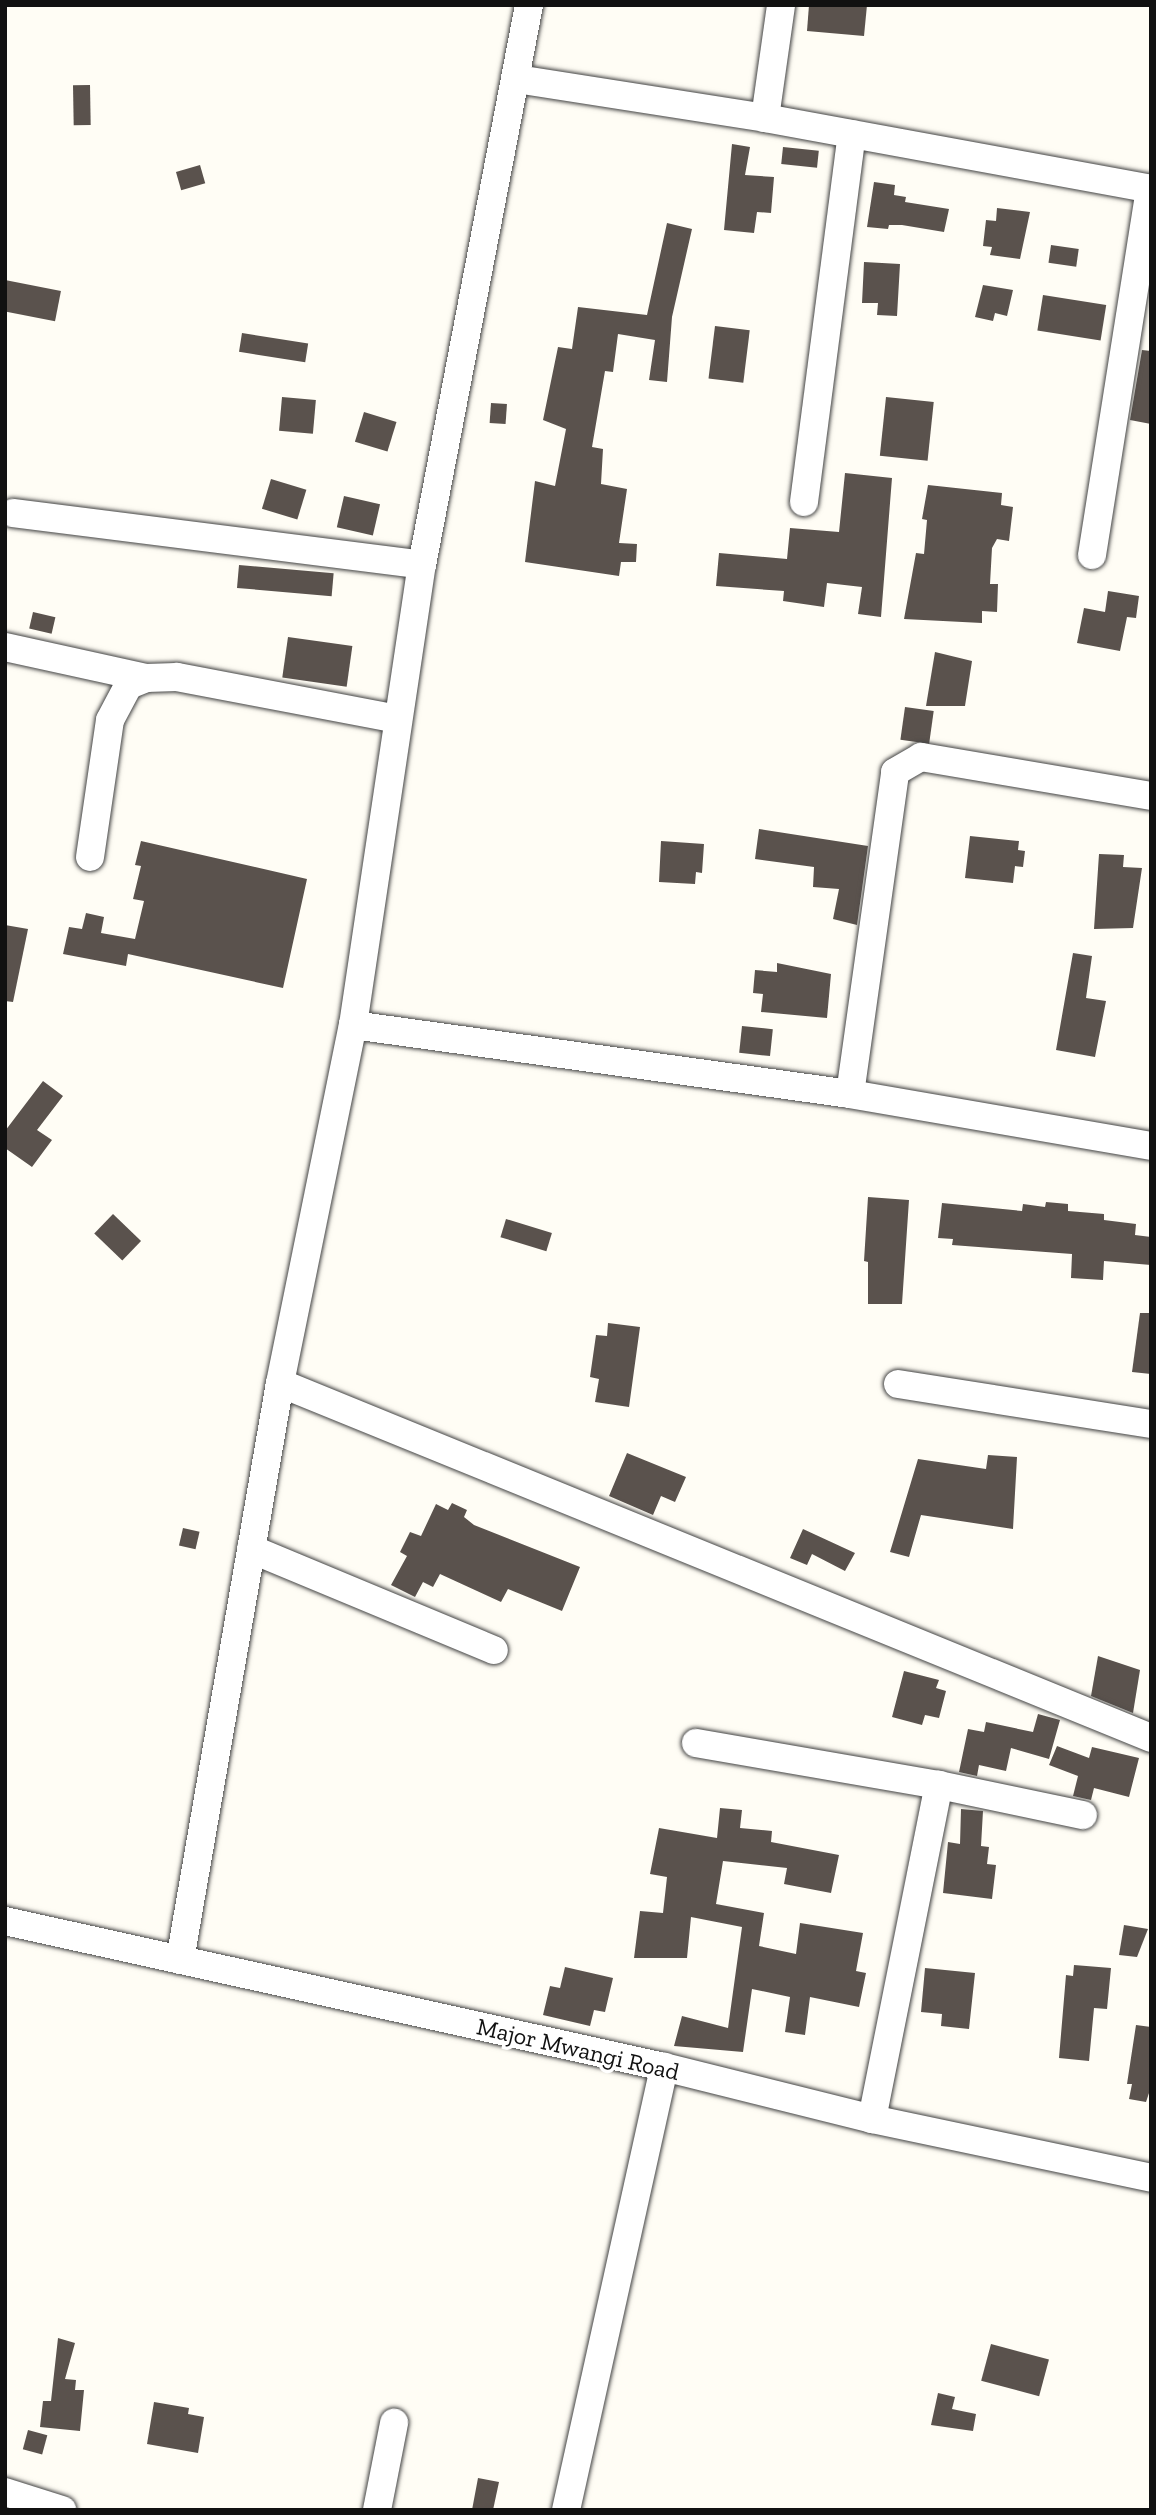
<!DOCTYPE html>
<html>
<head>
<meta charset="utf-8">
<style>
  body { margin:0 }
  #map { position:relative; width:1156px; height:2515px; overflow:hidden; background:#fffdf5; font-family:"Zilla Slab",serif }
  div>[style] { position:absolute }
  .building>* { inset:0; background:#5a524d; transform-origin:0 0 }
  .roads { filter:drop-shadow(0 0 2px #444) drop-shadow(0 0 2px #444) }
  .minor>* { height:28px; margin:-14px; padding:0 14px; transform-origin:14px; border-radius:14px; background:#fff }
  span { translate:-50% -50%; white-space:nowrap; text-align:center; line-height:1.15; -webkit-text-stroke:7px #fff; paint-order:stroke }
  .street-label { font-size:24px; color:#111 }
  .frame { position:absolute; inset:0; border:7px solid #111; pointer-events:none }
</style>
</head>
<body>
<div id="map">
  <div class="building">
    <i style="clip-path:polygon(809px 5px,867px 5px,864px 36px,807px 31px)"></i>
    <i style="left:90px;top:85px;width:40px;height:17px;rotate:89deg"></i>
    <i style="clip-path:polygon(732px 144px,750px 147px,745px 175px,774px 177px,771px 213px,757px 212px,754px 233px,724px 230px)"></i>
    <i style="left:783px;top:147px;width:36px;height:17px;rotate:6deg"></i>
    <i style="left:200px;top:165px;width:19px;height:25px;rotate:74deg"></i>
    <i style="clip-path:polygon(874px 182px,895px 185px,894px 195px,906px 197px,905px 202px,949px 209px,944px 232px,902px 225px,889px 225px,888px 229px,867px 227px)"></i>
    <i style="clip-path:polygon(997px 208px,1030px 212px,1020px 259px,990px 255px,992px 247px,983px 246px,986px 220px,996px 221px)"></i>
    <i style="clip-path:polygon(667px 223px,692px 229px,672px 317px,667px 382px,649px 380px,655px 340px,618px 334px,613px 372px,605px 371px,592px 447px,603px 449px,601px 484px,627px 489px,619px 543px,637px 544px,636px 562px,621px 562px,619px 576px,525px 562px,535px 481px,555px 486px,566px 429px,543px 420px,558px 347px,572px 349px,578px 307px,647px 315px)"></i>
    <i style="left:1051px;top:245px;width:28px;height:18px;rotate:8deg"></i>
    <i style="clip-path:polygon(864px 262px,900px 264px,897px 316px,877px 315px,878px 303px,862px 303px)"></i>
    <i style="left:5px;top:280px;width:57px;height:31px;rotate:11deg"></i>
    <i style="clip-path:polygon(983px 285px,1013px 290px,1007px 316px,995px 313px,993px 321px,975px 317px)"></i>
    <i style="left:1043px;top:295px;width:64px;height:36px;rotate:9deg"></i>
    <i style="left:715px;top:326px;width:35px;height:53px;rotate:7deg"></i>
    <i style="left:242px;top:333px;width:67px;height:19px;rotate:9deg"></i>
    <i style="clip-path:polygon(1142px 350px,1151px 351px,1151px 424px,1130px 420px)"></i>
    <i style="left:282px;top:397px;width:34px;height:34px;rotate:5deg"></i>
    <i style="left:886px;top:397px;width:48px;height:59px;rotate:6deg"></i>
    <i style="left:491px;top:403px;width:16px;height:20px;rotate:4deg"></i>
    <i style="left:364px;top:412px;width:34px;height:31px;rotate:17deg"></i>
    <i style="clip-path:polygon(845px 473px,892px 478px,881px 617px,858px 614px,862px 587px,827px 583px,824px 607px,783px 601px,784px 591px,716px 586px,719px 553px,787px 559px,790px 528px,839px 532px)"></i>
    <i style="left:271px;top:479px;width:37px;height:31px;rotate:17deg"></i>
    <i style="clip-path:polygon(928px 485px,1002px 493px,1001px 505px,1013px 507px,1009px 541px,997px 539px,992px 548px,990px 584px,998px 584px,997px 612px,982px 611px,982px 623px,904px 619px,916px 553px,924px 554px,927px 520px,922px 519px)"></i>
    <i style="left:344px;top:496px;width:37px;height:32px;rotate:13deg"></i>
    <i style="left:239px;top:565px;width:95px;height:23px;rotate:5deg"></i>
    <i style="clip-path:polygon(1108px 591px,1139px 596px,1136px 618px,1127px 617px,1120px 651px,1077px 643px,1084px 608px,1105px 612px)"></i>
    <i style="left:33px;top:612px;width:23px;height:17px;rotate:13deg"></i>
    <i style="left:288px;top:637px;width:65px;height:41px;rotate:8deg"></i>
    <i style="clip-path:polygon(935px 652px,972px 661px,965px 706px,926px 706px)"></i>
    <i style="left:905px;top:707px;width:29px;height:33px;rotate:8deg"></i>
    <i style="clip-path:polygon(759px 829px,868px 846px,857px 925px,833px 919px,839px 889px,813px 887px,814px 867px,755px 859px)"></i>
    <i style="clip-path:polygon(970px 836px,1019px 841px,1018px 850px,1025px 851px,1023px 867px,1015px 866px,1013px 883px,965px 878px)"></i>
    <i style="clip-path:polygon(141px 841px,307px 879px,283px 988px,128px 954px,126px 966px,63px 954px,69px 927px,82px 929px,86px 913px,104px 917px,101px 933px,135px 939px,144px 901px,133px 899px,141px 866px,135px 865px)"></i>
    <i style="clip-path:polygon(661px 841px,704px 844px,702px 873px,696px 872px,695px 884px,659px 882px)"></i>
    <i style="clip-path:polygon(1099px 854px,1124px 855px,1123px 867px,1142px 868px,1133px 928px,1094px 929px)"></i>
    <i style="clip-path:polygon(5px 925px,28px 929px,13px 1002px,5px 1001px)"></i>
    <i style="clip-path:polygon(1073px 953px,1092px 956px,1086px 998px,1106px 1001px,1095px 1057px,1056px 1050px)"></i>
    <i style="clip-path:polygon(777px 963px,831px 974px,827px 1018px,761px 1012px,763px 994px,753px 993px,755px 970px,777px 972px)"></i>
    <i style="left:742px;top:1026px;width:31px;height:27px;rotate:6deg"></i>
    <i style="clip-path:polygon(43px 1081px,63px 1096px,37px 1130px,52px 1140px,32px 1167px,5px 1148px,5px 1131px)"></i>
    <i style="clip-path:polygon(868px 1197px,909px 1200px,902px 1304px,868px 1304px,868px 1262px,864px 1261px)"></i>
    <i style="clip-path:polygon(1046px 1202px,1068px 1204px,1068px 1211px,1104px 1214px,1104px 1220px,1136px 1224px,1135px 1235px,1151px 1237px,1151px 1265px,1104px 1261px,1103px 1280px,1071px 1278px,1072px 1254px,952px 1245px,953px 1239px,938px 1238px,942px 1203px,1022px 1211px,1023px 1204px,1045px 1207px)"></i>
    <i style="left:113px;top:1214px;width:39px;height:27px;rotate:44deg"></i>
    <i style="left:506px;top:1219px;width:48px;height:19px;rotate:17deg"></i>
    <i style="clip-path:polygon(1140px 1313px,1151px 1313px,1151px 1374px,1132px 1372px)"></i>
    <i style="clip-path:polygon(608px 1323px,640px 1327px,629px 1407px,595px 1402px,599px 1379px,590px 1377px,596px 1335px,607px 1336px)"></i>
    <i style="clip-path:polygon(627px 1453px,686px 1477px,675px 1502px,661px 1496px,653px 1515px,609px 1496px)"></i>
    <i style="clip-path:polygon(988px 1455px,1017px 1457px,1013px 1529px,921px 1515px,909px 1557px,890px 1552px,918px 1459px,986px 1469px)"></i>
    <i style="clip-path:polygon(452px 1503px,467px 1510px,464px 1517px,474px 1525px,580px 1567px,562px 1611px,508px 1589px,501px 1602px,440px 1574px,433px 1587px,423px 1582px,415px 1597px,391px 1585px,407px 1556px,400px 1552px,410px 1532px,421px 1536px,436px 1504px,448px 1510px)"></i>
    <i style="left:183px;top:1528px;width:17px;height:18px;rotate:13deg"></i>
    <i style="clip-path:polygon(803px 1529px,855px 1553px,845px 1571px,812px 1554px,807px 1565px,790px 1558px)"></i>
    <i style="clip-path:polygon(1098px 1656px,1140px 1670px,1133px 1713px,1091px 1696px)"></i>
    <i style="clip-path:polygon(904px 1671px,939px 1680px,936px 1688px,946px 1691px,939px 1718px,925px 1715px,922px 1725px,892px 1717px)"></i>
    <i style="clip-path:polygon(1038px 1714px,1060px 1720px,1049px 1759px,1011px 1748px,1006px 1771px,979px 1765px,977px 1776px,959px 1772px,968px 1729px,984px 1732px,986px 1722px,1033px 1732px)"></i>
    <i style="clip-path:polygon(1057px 1746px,1089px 1758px,1092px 1747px,1139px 1758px,1129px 1797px,1094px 1788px,1091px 1800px,1073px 1796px,1078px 1776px,1049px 1765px)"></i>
    <i style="clip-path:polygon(720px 1808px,742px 1810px,740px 1828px,772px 1831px,771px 1842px,839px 1855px,831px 1893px,784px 1884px,787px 1868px,723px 1861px,716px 1904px,764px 1913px,759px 1946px,796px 1954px,800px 1923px,863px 1933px,856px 1971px,866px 1973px,859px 2007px,810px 1997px,805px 2035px,785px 2032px,790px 1997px,752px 1989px,743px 2052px,674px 2046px,682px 2016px,728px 2028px,742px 1927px,691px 1917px,687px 1958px,634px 1958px,640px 1911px,663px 1913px,667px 1877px,650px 1874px,659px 1828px,717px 1838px)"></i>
    <i style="clip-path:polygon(961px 1809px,983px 1811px,981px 1846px,989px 1847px,987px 1864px,996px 1865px,992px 1899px,943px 1893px,948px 1842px,960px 1844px)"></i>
    <i style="clip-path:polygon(1124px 1925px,1148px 1929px,1137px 1957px,1119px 1955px)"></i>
    <i style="clip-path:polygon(1074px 1965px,1111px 1968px,1107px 2009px,1094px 2008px,1089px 2061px,1059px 2058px,1066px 1975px,1073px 1976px)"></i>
    <i style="clip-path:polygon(565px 1967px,613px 1978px,605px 2012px,594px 2010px,590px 2026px,543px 2015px,550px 1986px,560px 1988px)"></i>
    <i style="clip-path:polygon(925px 1968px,975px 1973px,969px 2029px,941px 2026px,942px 2014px,921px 2012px)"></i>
    <i style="clip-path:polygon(1136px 2025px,1151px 2027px,1151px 2087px,1146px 2102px,1129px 2099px,1132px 2084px,1127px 2084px)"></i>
    <i style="clip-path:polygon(58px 2338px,75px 2343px,65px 2379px,76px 2380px,75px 2390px,84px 2390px,80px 2431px,40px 2427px,43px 2401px,51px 2401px)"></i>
    <i style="left:991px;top:2344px;width:60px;height:38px;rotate:15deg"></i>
    <i style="clip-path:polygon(938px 2393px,955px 2397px,952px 2409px,976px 2414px,973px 2431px,931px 2425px)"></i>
    <i style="clip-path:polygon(154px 2402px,189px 2408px,188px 2414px,204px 2417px,198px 2453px,147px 2444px)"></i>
    <i style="left:28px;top:2430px;width:20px;height:20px;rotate:15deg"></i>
    <i style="clip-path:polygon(478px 2478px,499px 2482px,493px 2510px,472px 2510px)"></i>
  </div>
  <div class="roads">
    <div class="minor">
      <i style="left:517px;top:79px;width:251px;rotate:8.9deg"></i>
      <i style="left:765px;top:118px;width:392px;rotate:10.4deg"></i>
      <i style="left:765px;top:118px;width:114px;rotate:-81.9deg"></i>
      <i style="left:804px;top:502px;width:371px;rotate:-82.6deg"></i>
      <i style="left:13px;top:513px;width:412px;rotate:7.2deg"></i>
      <i style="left:1092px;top:555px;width:371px;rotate:-81deg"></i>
      <i style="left:5px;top:647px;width:144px;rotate:12.4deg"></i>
      <i style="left:90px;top:857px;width:138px;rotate:-81.7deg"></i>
      <i style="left:110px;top:720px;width:40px;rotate:-62deg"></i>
      <i style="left:129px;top:685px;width:18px;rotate:-22deg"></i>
      <i style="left:146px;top:678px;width:31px;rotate:-2deg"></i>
      <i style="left:177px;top:677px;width:224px;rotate:10.8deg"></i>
      <i style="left:353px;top:1025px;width:502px;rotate:7.9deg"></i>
      <i style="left:850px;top:1094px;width:305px;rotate:9.8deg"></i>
      <i style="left:850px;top:1094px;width:325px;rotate:-82deg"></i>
      <i style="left:895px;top:772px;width:30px;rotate:-30deg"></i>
      <i style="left:921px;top:757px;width:233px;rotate:9.6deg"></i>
      <i style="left:280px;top:1383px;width:941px;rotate:22.17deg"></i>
      <i style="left:898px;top:1384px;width:256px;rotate:9deg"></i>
      <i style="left:251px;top:1549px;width:263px;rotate:22.6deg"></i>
      <i style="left:696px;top:1743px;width:247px;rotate:9.8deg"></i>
      <i style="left:939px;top:1785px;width:147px;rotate:11.8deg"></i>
      <i style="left:5px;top:1921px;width:675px;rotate:12.49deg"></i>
      <i style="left:664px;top:2067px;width:214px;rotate:14deg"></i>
      <i style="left:872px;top:2119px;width:285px;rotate:11.9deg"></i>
      <i style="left:180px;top:1960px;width:586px;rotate:-80.17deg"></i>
      <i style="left:280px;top:1383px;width:365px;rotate:-78.5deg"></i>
      <i style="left:353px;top:1025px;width:465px;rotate:-81.5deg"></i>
      <i style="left:422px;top:565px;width:570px;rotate:-79.18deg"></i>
      <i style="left:872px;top:2119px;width:341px;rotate:-78.7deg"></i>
      <i style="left:5px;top:2492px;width:60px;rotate:17.5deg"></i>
      <i style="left:377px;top:2510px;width:89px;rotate:-78.9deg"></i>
      <i style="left:566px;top:2510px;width:454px;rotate:-77.5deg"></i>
    </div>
  </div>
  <div class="street-label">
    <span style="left:578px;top:2049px;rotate:13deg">Major Mwangi Road</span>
  </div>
  <div class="frame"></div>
</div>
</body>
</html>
